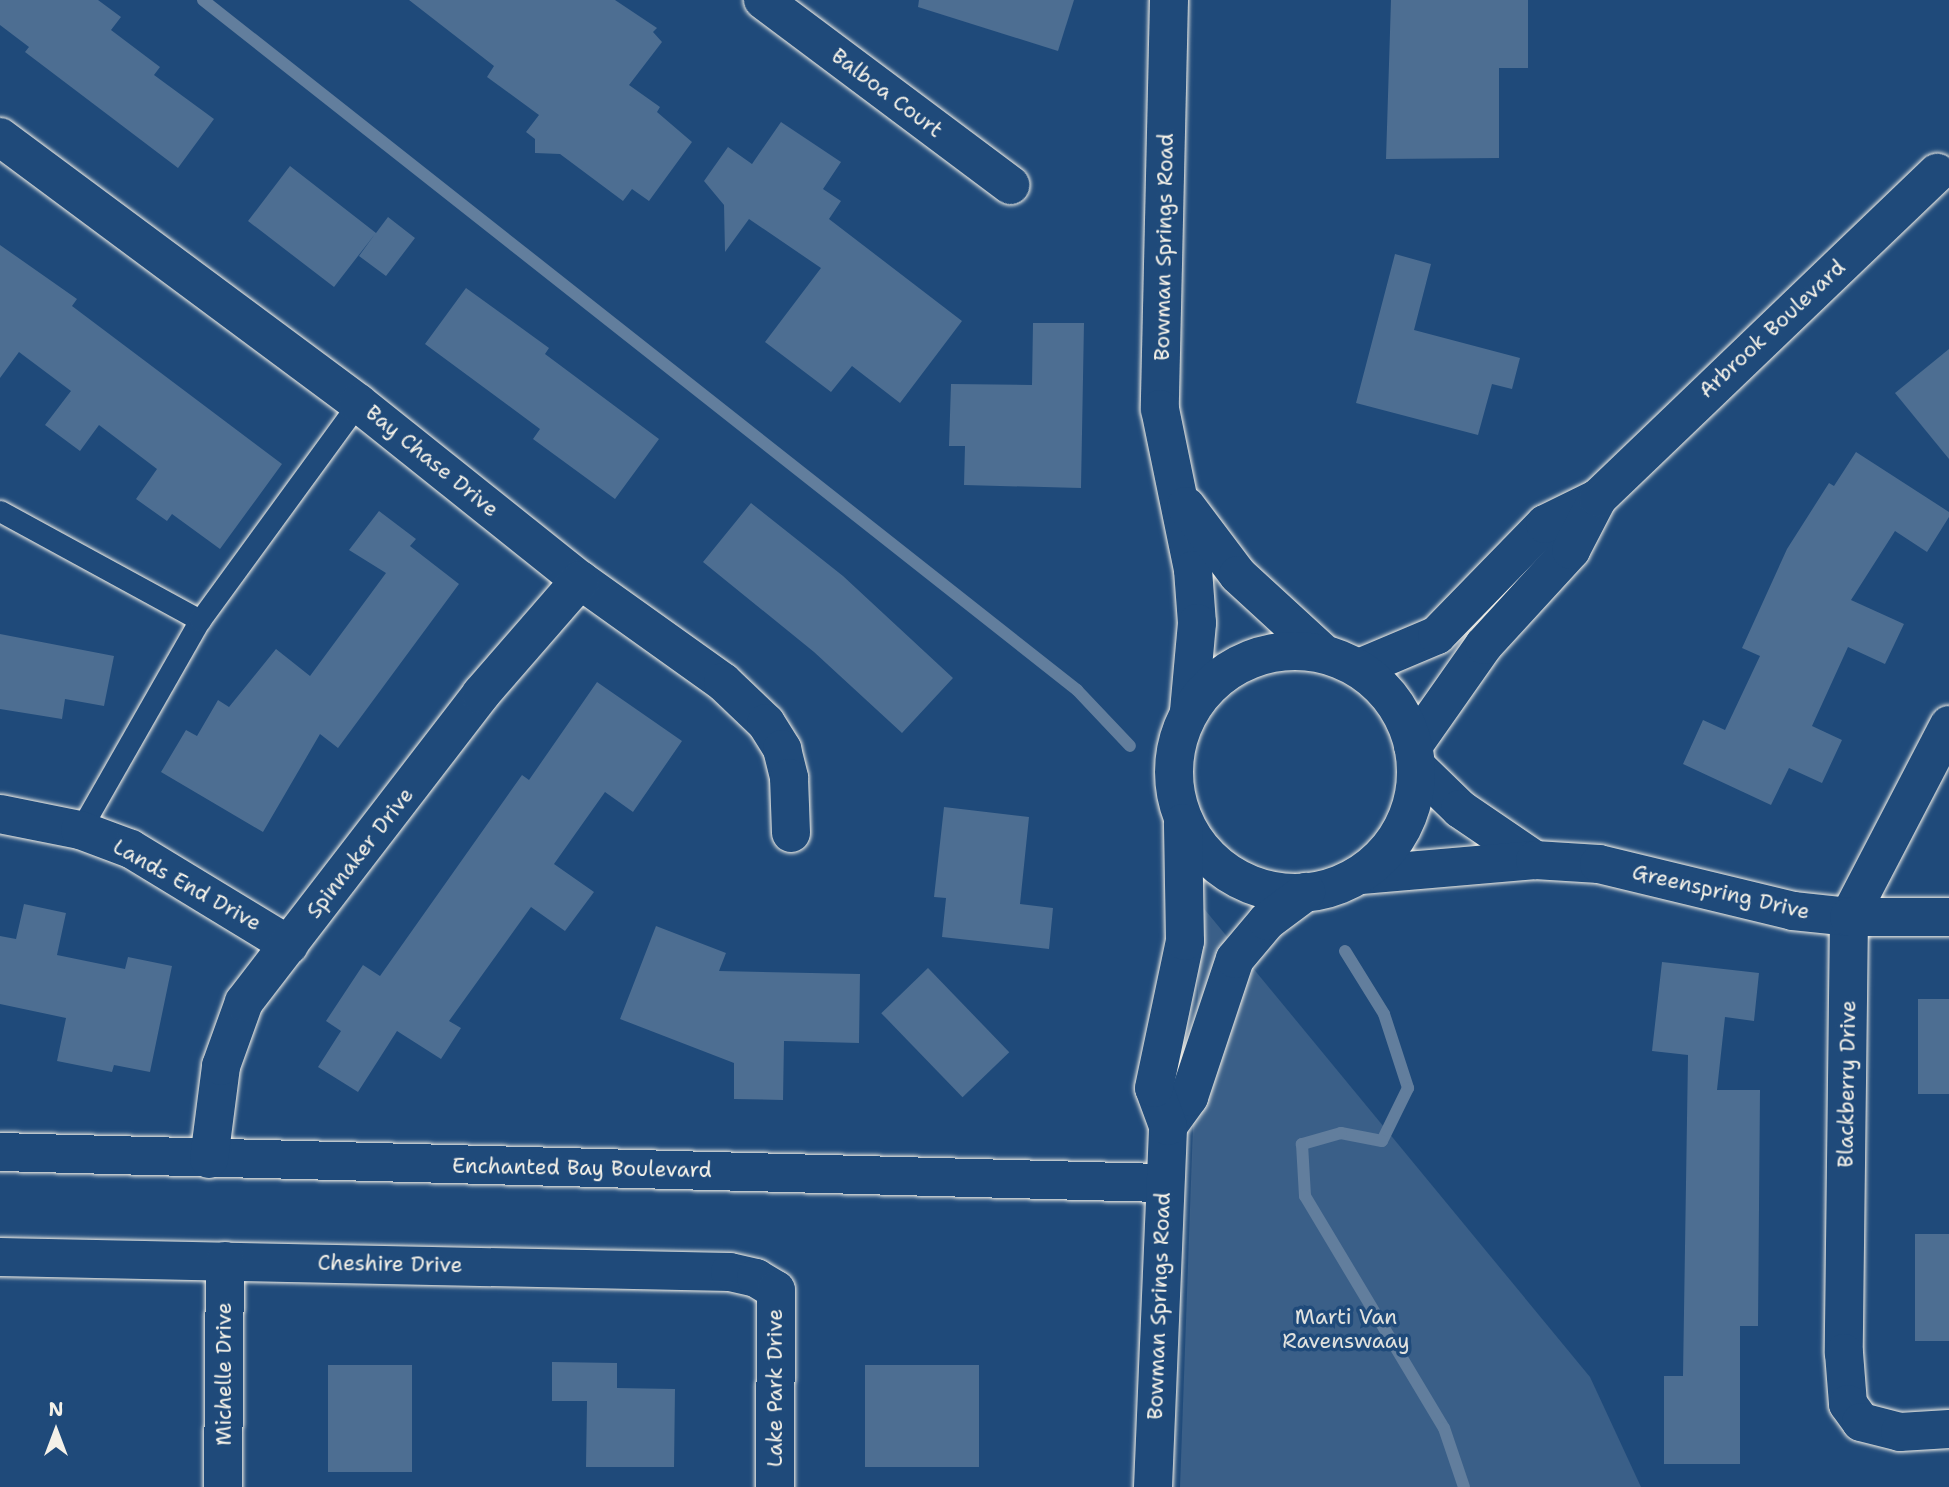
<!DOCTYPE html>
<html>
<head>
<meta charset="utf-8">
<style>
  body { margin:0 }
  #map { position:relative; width:1949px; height:1487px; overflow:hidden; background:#1f4a7a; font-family:"Shantell Sans",sans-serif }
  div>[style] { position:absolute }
  .green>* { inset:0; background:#3a5f88 }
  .stream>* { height:12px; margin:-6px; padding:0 6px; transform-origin:6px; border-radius:6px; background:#627e9d }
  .building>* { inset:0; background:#4d6e92; transform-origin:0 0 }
  .roads { filter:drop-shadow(0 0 2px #f4f1e8) drop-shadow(0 0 2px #f4f1e8) }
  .service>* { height:21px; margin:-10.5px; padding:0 10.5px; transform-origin:10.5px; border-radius:10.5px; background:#1f4a7a }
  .minor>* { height:38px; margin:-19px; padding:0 19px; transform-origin:19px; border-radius:19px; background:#1f4a7a }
  .tertiary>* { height:38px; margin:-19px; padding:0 19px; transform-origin:19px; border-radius:19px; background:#1f4a7a }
  .tertiary>.ring { margin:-19px; padding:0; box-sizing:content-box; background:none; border:38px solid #1f4a7a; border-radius:50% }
  span { translate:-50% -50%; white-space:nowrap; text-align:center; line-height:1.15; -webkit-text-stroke:7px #1f4a7a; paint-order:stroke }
  .street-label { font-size:21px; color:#f4f1e8 }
  .park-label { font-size:21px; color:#e1e2de }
  .north { position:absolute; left:21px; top:1396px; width:70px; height:70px; -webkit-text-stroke:5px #1f4a7a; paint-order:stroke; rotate:0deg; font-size:19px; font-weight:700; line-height:28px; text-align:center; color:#f4f1e8 }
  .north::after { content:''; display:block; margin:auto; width:24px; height:32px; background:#f4f1e8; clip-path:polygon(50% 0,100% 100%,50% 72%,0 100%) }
</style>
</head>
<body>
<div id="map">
  <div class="green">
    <i style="clip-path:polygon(1201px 905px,1590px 1377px,1641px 1487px,1180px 1487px)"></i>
  </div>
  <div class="stream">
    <i style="left:203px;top:0;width:1114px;rotate:38.29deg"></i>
    <i style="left:1077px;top:690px;width:77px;rotate:46.6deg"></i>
    <i style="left:1345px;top:951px;width:74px;rotate:58.2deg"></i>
    <i style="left:1384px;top:1014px;width:78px;rotate:72deg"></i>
    <i style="left:1408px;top:1088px;width:59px;rotate:116.1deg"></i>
    <i style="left:1382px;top:1141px;width:42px;rotate:-169deg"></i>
    <i style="left:1341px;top:1133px;width:41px;rotate:164.2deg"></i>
    <i style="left:1302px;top:1144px;width:52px;rotate:86.7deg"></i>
    <i style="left:1305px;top:1196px;width:270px;rotate:59.1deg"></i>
    <i style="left:1444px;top:1428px;width:62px;rotate:71.3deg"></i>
  </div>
  <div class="building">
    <i style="clip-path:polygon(0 0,98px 0,121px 17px,111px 30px,160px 67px,154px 75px,214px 119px,178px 168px,25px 52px,29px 47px,0 25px)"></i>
    <i style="clip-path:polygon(409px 0,615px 0,657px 28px,653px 32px,662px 42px,629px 85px,660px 107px,657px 112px,692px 142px,649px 201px,632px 189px,623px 201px,560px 154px,535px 153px,535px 139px,526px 132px,539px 115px,487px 77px,494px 66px)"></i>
    <i style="clip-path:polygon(919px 0,1074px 0,1058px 51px,918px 7px)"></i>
    <i style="clip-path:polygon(1391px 0,1528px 0,1528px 68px,1499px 68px,1499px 158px,1386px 159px)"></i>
    <i style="clip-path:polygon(781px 122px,841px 162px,823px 189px,841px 201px,829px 219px,962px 321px,900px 403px,852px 366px,831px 392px,765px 342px,821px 268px,749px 219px,725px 252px,724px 205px,704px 181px,728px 147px,752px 164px)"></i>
    <i style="clip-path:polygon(290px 166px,376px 233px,388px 217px,415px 238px,386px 276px,359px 256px,375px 234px,334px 287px,248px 221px)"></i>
    <i style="clip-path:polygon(0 245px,77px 299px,72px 306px,282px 464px,220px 549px,172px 514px,167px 521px,136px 499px,157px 469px,99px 425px,80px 451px,45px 425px,71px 391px,19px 352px,0 378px)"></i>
    <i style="clip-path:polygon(1395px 254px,1431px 264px,1414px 330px,1520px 358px,1512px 389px,1492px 384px,1478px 435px,1356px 403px)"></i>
    <i style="clip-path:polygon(466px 288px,549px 348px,545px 354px,659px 439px,615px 499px,533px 439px,540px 429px,425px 344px)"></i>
    <i style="clip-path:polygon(1033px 323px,1084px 323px,1081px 488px,964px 485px,965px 446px,949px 446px,951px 384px,1032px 385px)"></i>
    <i style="clip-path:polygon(1949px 349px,1949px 459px,1895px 393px)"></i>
    <i style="clip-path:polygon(1856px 452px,1949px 512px,1949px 517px,1927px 552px,1895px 531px,1851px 600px,1904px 624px,1885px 664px,1848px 647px,1812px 726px,1842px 740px,1822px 783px,1789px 768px,1771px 805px,1683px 764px,1703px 720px,1725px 730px,1760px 656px,1742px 648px,1787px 549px,1829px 483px,1834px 486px)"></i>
    <i style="clip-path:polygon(751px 503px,843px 576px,953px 678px,902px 733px,814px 652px,703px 562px)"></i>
    <i style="clip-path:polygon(379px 511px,416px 539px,410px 546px,459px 584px,338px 748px,320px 734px,263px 832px,161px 772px,186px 730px,197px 736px,218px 700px,229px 707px,276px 649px,310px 676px,386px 573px,349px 550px)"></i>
    <i style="clip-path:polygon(0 634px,114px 656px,104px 706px,65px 699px,62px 719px,0 709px)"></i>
    <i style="clip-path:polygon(597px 682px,682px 741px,633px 812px,605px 792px,554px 864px,594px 892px,565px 931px,531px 907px,449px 1021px,461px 1028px,441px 1059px,397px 1031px,358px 1092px,318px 1067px,341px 1031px,326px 1021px,363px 965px,380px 976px,522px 775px,529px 780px)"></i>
    <i style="clip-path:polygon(944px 807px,1029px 817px,1020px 904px,1053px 908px,1049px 949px,942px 937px,946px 898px,934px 897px)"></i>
    <i style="clip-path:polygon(24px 904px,66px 913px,57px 955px,125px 969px,128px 957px,172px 966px,150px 1072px,114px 1065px,112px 1072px,57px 1061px,66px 1018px,0 1004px,0 936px,16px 939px)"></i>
    <i style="clip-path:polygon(656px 926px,726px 953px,719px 971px,860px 974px,859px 1043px,784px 1041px,783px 1100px,734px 1099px,734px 1063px,620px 1019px)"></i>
    <i style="clip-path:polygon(1662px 962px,1759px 973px,1754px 1021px,1725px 1017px,1717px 1090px,1760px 1090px,1758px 1326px,1740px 1326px,1740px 1464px,1664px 1464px,1664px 1376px,1683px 1376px,1688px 1055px,1652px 1051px)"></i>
    <i style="left:928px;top:968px;width:117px;height:65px;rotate:46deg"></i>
    <i style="left:1918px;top:999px;width:31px;height:95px"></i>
    <i style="left:1915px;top:1234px;width:34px;height:107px"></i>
    <i style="clip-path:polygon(552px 1362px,617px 1363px,617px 1388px,675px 1389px,674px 1467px,586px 1467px,587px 1401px,552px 1401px)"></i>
    <i style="left:328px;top:1365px;width:84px;height:107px"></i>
    <i style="left:865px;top:1365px;width:114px;height:102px"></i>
  </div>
  <div class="roads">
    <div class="service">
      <i style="left:0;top:511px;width:228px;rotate:28.6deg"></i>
      <i style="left:80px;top:830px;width:242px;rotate:-60.3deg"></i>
      <i style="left:200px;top:620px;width:268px;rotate:-53.9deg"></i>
    </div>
    <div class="minor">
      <i style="left:763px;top:0;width:309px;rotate:36.8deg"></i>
      <i style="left:0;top:137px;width:446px;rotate:36.6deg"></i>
      <i style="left:358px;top:403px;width:284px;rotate:38.6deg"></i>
      <i style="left:580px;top:580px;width:176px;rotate:35.5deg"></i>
      <i style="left:723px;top:682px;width:59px;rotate:43.6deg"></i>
      <i style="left:766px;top:723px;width:31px;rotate:58deg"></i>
      <i style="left:782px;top:749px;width:30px;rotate:76deg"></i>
      <i style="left:789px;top:778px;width:55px;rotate:87.9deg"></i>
      <i style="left:1359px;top:668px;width:85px;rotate:-22.9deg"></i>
      <i style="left:1437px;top:635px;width:155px;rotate:-45.8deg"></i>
      <i style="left:1545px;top:524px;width:59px;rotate:-26.1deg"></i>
      <i style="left:1949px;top:725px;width:216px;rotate:117.5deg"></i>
      <i style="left:1849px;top:917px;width:436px;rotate:90.7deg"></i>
      <i style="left:1844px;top:1353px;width:51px;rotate:85.5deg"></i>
      <i style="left:1848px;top:1404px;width:22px;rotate:54deg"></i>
      <i style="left:1861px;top:1422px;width:40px;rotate:14.4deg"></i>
      <i style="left:1900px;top:1432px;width:49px;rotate:-3.5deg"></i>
      <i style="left:1413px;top:746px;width:123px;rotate:-54.9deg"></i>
      <i style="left:1484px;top:645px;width:129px;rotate:-47.5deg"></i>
      <i style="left:1571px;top:550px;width:59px;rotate:-62.6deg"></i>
      <i style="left:1598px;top:498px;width:470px;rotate:-43.8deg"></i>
      <i style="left:1418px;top:768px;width:59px;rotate:44.3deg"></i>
      <i style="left:1460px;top:809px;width:91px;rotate:34.2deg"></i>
      <i style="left:0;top:814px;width:82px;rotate:11.3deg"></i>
      <i style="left:80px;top:830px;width:54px;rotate:20.4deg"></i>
      <i style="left:131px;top:849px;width:185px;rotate:31.3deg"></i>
      <i style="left:1361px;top:875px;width:175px;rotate:-4.9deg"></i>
      <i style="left:1535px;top:860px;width:64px;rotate:3.6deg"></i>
      <i style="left:1599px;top:864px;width:200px;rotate:13.6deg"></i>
      <i style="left:1793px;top:911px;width:56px;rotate:6.1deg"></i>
      <i style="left:1849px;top:917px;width:100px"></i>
      <i style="left:0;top:1152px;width:1164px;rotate:1.53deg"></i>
      <i style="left:209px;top:1159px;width:94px;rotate:-82.6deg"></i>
      <i style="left:221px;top:1066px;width:68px;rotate:-70.2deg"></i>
      <i style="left:244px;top:1002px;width:389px;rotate:-52.4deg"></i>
      <i style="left:481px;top:694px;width:151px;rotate:-49deg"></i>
      <i style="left:0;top:1257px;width:730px;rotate:1.18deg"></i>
      <i style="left:730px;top:1272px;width:27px;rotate:13deg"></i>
      <i style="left:756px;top:1278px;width:23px;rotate:31deg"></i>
      <i style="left:776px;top:1290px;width:197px;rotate:90.3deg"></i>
      <i style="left:223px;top:1487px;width:226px;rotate:-89.5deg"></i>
    </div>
    <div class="tertiary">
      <i style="left:1169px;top:0;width:409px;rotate:91.3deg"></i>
      <i style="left:1160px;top:409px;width:164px;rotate:78.4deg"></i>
      <i style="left:1193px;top:570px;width:53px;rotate:85.7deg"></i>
      <i style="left:1197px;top:623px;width:88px;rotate:95.2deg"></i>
      <i style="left:1186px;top:506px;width:86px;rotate:53deg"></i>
      <i style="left:1238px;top:575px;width:115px;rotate:42.5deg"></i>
      <i class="ring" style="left:1174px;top:651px;width:204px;height:204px"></i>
      <i style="left:1168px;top:1126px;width:36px;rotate:-54deg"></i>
      <i style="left:1189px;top:1097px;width:145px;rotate:-71.6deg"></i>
      <i style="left:1235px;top:959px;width:50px;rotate:-49.9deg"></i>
      <i style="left:1267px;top:921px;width:49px;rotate:-36.6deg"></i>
      <i style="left:1153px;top:1487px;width:361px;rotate:-87.6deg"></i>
      <i style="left:1168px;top:1126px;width:40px;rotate:-110.2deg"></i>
      <i style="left:1154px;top:1088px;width:150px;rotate:-78.1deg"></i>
      <i style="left:1185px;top:941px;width:118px;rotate:-91deg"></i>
    </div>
  </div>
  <div class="street-label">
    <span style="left:887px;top:93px;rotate:37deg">Balboa Court</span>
    <span style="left:1164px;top:247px;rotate:-89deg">Bowman Springs Road</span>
    <span style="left:1772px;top:329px;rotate:-43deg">Arbrook Boulevard</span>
    <span style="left:432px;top:461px;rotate:39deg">Bay Chase Drive</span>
    <span style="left:360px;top:853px;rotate:-52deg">Spinnaker Drive</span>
    <span style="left:187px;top:885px;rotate:29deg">Lands End Drive</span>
    <span style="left:1721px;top:892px;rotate:13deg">Greenspring Drive</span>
    <span style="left:1847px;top:1084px;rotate:-89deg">Blackberry Drive</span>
    <span style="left:582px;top:1168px;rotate:1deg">Enchanted Bay Boulevard</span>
    <span style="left:390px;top:1264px;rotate:1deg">Cheshire Drive</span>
    <span style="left:1159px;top:1306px;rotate:-88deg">Bowman Springs Road</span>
    <span style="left:224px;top:1374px;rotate:-90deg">Michelle Drive</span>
    <span style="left:775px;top:1388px;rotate:-90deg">Lake Park Drive</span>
  </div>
  <div class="park-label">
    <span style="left:1346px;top:1329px">Marti Van<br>Ravenswaay</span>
  </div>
  <div class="north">N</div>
</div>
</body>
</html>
